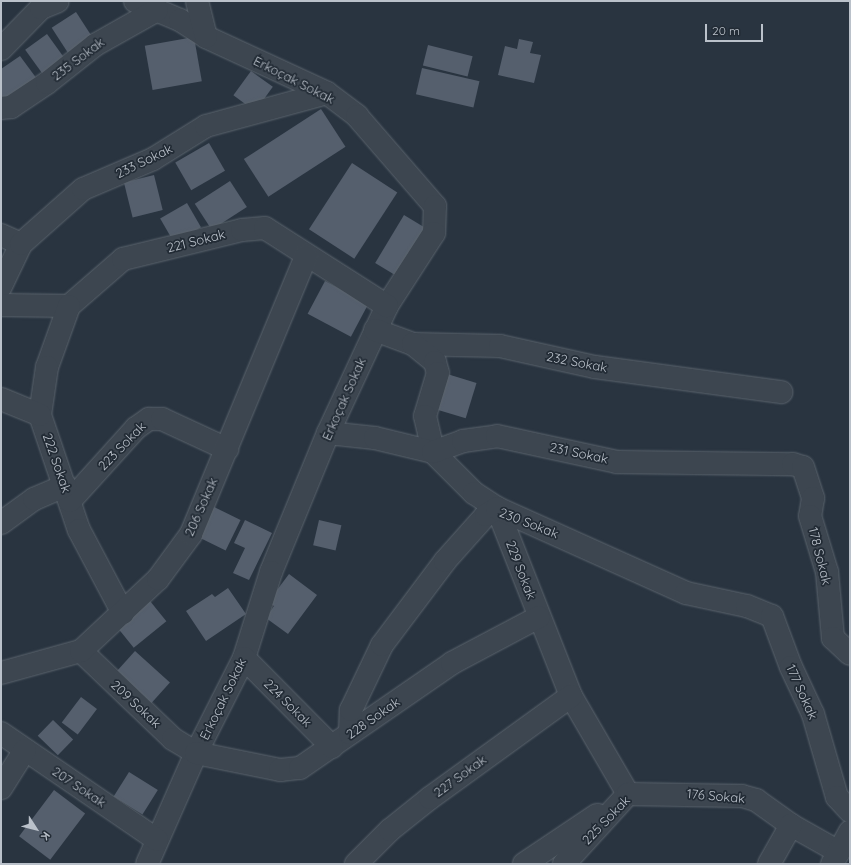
<!DOCTYPE html>
<html>
<head>
<meta charset="utf-8">
<style>
  body { margin:0 }
  #map { position:relative; width:851px; height:865px; overflow:hidden; background:#293440; font-family:Quicksand,sans-serif }
  div>[style] { position:absolute }
  .building>* { inset:0; background:#555f6d; transform-origin:0 0 }
  .roads { filter:drop-shadow(0 0 1px #5b646d) drop-shadow(0 0 1px #5b646d) }
  .street>* { height:22px; margin:-11px; padding:0 11px; transform-origin:11px; border-radius:11px; background:#3d4650 }
  span { translate:-50% -50%; white-space:nowrap; text-align:center; line-height:1.15; -webkit-text-stroke:3.5px #222b35; paint-order:stroke }
  .street-label { font-size:13px; color:#bac1ca }
  .frame { position:absolute; inset:0; border:2px solid #bac1ca; pointer-events:none }
  .north { position:absolute; left:16px; top:809px; width:40px; height:40px; -webkit-text-stroke:3px #222b35; paint-order:stroke; rotate:126deg; font-size:11px; font-weight:700; line-height:16px; text-align:center; color:#bac1ca }
  .north::after { content:''; display:block; margin:auto; width:14px; height:18px; background:#bac1ca; clip-path:polygon(50% 0,100% 100%,50% 72%,0 100%) }
  .scale { position:absolute; left:705px; top:24px; width:58px; height:18px; box-sizing:border-box; border:2px solid #bac1ca; border-top:0; padding-left:5px; font-size:12px; line-height:14px; white-space:nowrap; color:#bac1ca; -webkit-text-stroke:3px #222b35; paint-order:stroke }
</style>
</head>
<body>
<div id="map">
  <div class="building">
    <i style="left:76px;top:12px;width:31px;height:29px;rotate:57deg"></i>
    <i style="left:47px;top:34px;width:32px;height:27px;rotate:54deg"></i>
    <i style="left:194px;top:37px;width:45px;height:50px;rotate:80deg"></i>
    <i style="clip-path:polygon(519px 39px,533px 42px,530px 53px,541px 55px,534px 83px,498px 75px,505px 46px,517px 49px)"></i>
    <i style="left:428px;top:45px;width:46px;height:21px;rotate:14deg"></i>
    <i style="clip-path:polygon(20px 56px,37px 79px,1px 101px,1px 69px)"></i>
    <i style="left:422px;top:68px;width:59px;height:27px;rotate:13deg"></i>
    <i style="left:251px;top:71px;width:27px;height:30px;rotate:36deg"></i>
    <i style="left:321px;top:109px;width:45px;height:92px;rotate:57deg"></i>
    <i style="left:209px;top:143px;width:32px;height:39px;rotate:60deg"></i>
    <i style="left:352px;top:163px;width:54px;height:79px;rotate:33deg"></i>
    <i style="left:154px;top:175px;width:36px;height:31px;rotate:76deg"></i>
    <i style="left:230px;top:181px;width:31px;height:42px;rotate:57deg"></i>
    <i style="left:187px;top:203px;width:28px;height:31px;rotate:60deg"></i>
    <i style="left:404px;top:215px;width:27px;height:56px;rotate:31deg"></i>
    <i style="left:325px;top:281px;width:49px;height:37px;rotate:28deg"></i>
    <i style="left:444px;top:373px;width:34px;height:37px;rotate:17deg"></i>
    <i style="left:210px;top:505px;width:34px;height:34px;rotate:26deg"></i>
    <i style="clip-path:polygon(245px 520px,272px 533px,249px 580px,233px 573px,245px 548px,234px 543px)"></i>
    <i style="left:319px;top:520px;width:23px;height:26px;rotate:13deg"></i>
    <i style="clip-path:polygon(289px 574px,317px 595px,288px 634px,266px 618px,274px 606px,268px 602px)"></i>
    <i style="clip-path:polygon(228px 588px,246px 614px,206px 641px,186px 611px,212px 594px,215px 597px)"></i>
    <i style="left:150px;top:601px;width:26px;height:42px;rotate:51deg"></i>
    <i style="left:135px;top:651px;width:47px;height:35px;rotate:42deg"></i>
    <i style="left:81px;top:697px;width:20px;height:32px;rotate:37deg"></i>
    <i style="left:53px;top:720px;width:28px;height:22px;rotate:44deg"></i>
    <i style="left:129px;top:772px;width:34px;height:29px;rotate:32deg"></i>
    <i style="left:54px;top:790px;width:39px;height:58px;rotate:37deg"></i>
  </div>
  <div class="roads">
    <div class="street">
      <i style="left:135px;top:1px;width:49px;rotate:22.9deg"></i>
      <i style="left:180px;top:20px;width:31px;rotate:33deg"></i>
      <i style="left:206px;top:37px;width:133px;rotate:24.8deg"></i>
      <i style="left:327px;top:93px;width:38px;rotate:37deg"></i>
      <i style="left:357px;top:116px;width:119px;rotate:49.1deg"></i>
      <i style="left:435px;top:206px;width:27px;rotate:92deg"></i>
      <i style="left:434px;top:233px;width:87px;rotate:122.8deg"></i>
      <i style="left:387px;top:306px;width:140px;rotate:114.9deg"></i>
      <i style="left:328px;top:433px;width:150px;rotate:112.3deg"></i>
      <i style="left:271px;top:572px;width:90px;rotate:107.4deg"></i>
      <i style="left:244px;top:658px;width:106px;rotate:116.8deg"></i>
      <i style="left:196px;top:753px;width:121px;rotate:113.8deg"></i>
      <i style="left:197px;top:1px;width:37px;rotate:76deg"></i>
      <i style="left:1px;top:49px;width:57px;rotate:-45.7deg"></i>
      <i style="left:41px;top:8px;width:18px;rotate:-22deg"></i>
      <i style="left:1px;top:108px;width:10px;rotate:-6deg"></i>
      <i style="left:11px;top:107px;width:43px;rotate:-33.7deg"></i>
      <i style="left:47px;top:83px;width:61px;rotate:-38.4deg"></i>
      <i style="left:95px;top:45px;width:71px;rotate:-29.4deg"></i>
      <i style="left:1px;top:235px;width:22px;rotate:24deg"></i>
      <i style="left:1px;top:286px;width:47px;rotate:-64.5deg"></i>
      <i style="left:21px;top:244px;width:83px;rotate:-41.6deg"></i>
      <i style="left:83px;top:189px;width:76px;rotate:-23.2deg"></i>
      <i style="left:153px;top:159px;width:62px;rotate:-31.9deg"></i>
      <i style="left:206px;top:126px;width:125px;rotate:-15.3deg"></i>
      <i style="left:1px;top:305px;width:68px;rotate:0.8deg"></i>
      <i style="left:69px;top:306px;width:72px;rotate:-41deg"></i>
      <i style="left:123px;top:259px;width:122px;rotate:-13.7deg"></i>
      <i style="left:242px;top:230px;width:23px;rotate:-5deg"></i>
      <i style="left:265px;top:228px;width:145px;rotate:32.6deg"></i>
      <i style="left:69px;top:306px;width:65px;rotate:109.8deg"></i>
      <i style="left:47px;top:367px;width:49px;rotate:98.3deg"></i>
      <i style="left:40px;top:415px;width:121px;rotate:71.3deg"></i>
      <i style="left:79px;top:530px;width:94px;rotate:62.1deg"></i>
      <i style="left:375px;top:330px;width:40px;rotate:20.2deg"></i>
      <i style="left:413px;top:344px;width:87px;rotate:1.3deg"></i>
      <i style="left:500px;top:346px;width:97px;rotate:12.5deg"></i>
      <i style="left:595px;top:367px;width:188px;rotate:7.7deg"></i>
      <i style="left:413px;top:344px;width:28px;rotate:39deg"></i>
      <i style="left:435px;top:362px;width:11px;rotate:75deg"></i>
      <i style="left:438px;top:373px;width:45px;rotate:106.8deg"></i>
      <i style="left:425px;top:416px;width:37px;rotate:77deg"></i>
      <i style="left:433px;top:452px;width:58px;rotate:45deg"></i>
      <i style="left:474px;top:493px;width:27px;rotate:33deg"></i>
      <i style="left:497px;top:508px;width:202px;rotate:68.5deg"></i>
      <i style="left:571px;top:696px;width:113px;rotate:59.8deg"></i>
      <i style="left:1px;top:399px;width:42px;rotate:22.3deg"></i>
      <i style="left:328px;top:433px;width:47px;rotate:6.1deg"></i>
      <i style="left:375px;top:438px;width:60px;rotate:13.6deg"></i>
      <i style="left:433px;top:452px;width:32px;rotate:-20deg"></i>
      <i style="left:463px;top:441px;width:34px;rotate:-8deg"></i>
      <i style="left:497px;top:436px;width:123px;rotate:12.2deg"></i>
      <i style="left:617px;top:462px;width:176px;rotate:0.7deg"></i>
      <i style="left:793px;top:464px;width:10px;rotate:17deg"></i>
      <i style="left:803px;top:467px;width:33px;rotate:72deg"></i>
      <i style="left:813px;top:498px;width:18px;rotate:99deg"></i>
      <i style="left:810px;top:516px;width:59px;rotate:73.1deg"></i>
      <i style="left:827px;top:572px;width:66px;rotate:84.8deg"></i>
      <i style="left:833px;top:638px;width:23px;rotate:43deg"></i>
      <i style="left:70px;top:501px;width:98px;rotate:-47.9deg"></i>
      <i style="left:136px;top:428px;width:16px;rotate:-35deg"></i>
      <i style="left:149px;top:419px;width:13px"></i>
      <i style="left:162px;top:419px;width:72px;rotate:24.8deg"></i>
      <i style="left:1px;top:523px;width:41px;rotate:-36deg"></i>
      <i style="left:34px;top:499px;width:34px;rotate:-23deg"></i>
      <i style="left:81px;top:651px;width:127px;rotate:43.7deg"></i>
      <i style="left:173px;top:739px;width:27px;rotate:31deg"></i>
      <i style="left:196px;top:753px;width:86px;rotate:11.4deg"></i>
      <i style="left:280px;top:770px;width:20px;rotate:-6deg"></i>
      <i style="left:300px;top:768px;width:185px;rotate:-34.6deg"></i>
      <i style="left:452px;top:663px;width:98px;rotate:-27.9deg"></i>
      <i style="left:244px;top:658px;width:125px;rotate:45.3deg"></i>
      <i style="left:1px;top:673px;width:83px;rotate:-15.4deg"></i>
      <i style="left:81px;top:651px;width:105px;rotate:-43.1deg"></i>
      <i style="left:158px;top:579px;width:56px;rotate:-53.7deg"></i>
      <i style="left:191px;top:534px;width:301px;rotate:-67.5deg"></i>
      <i style="left:1px;top:733px;width:189px;rotate:34.4deg"></i>
      <i style="left:350px;top:733px;width:23px;rotate:-88deg"></i>
      <i style="left:351px;top:710px;width:72px;rotate:-64.5deg"></i>
      <i style="left:382px;top:645px;width:105px;rotate:-53.1deg"></i>
      <i style="left:445px;top:561px;width:62px;rotate:-48.3deg"></i>
      <i style="left:486px;top:515px;width:13px;rotate:-32deg"></i>
      <i style="left:497px;top:508px;width:207px;rotate:24.2deg"></i>
      <i style="left:686px;top:593px;width:62px;rotate:12deg"></i>
      <i style="left:747px;top:606px;width:27px;rotate:22deg"></i>
      <i style="left:772px;top:616px;width:54px;rotate:69.6deg"></i>
      <i style="left:791px;top:667px;width:52px;rotate:64.9deg"></i>
      <i style="left:813px;top:714px;width:86px;rotate:73.9deg"></i>
      <i style="left:837px;top:797px;width:19px;rotate:47deg"></i>
      <i style="left:1px;top:788px;width:45px;rotate:-57.7deg"></i>
      <i style="left:356px;top:864px;width:48px;rotate:-45deg"></i>
      <i style="left:390px;top:830px;width:51px;rotate:-38.7deg"></i>
      <i style="left:430px;top:798px;width:174px;rotate:-35.9deg"></i>
      <i style="left:524px;top:864px;width:88px;rotate:-33.9deg"></i>
      <i style="left:564px;top:864px;width:95px;rotate:-47.6deg"></i>
      <i style="left:628px;top:794px;width:114px;rotate:1deg"></i>
      <i style="left:742px;top:796px;width:15px;rotate:16deg"></i>
      <i style="left:756px;top:800px;width:43px;rotate:35.5deg"></i>
      <i style="left:791px;top:825px;width:55px;rotate:29.4deg"></i>
      <i style="left:769px;top:864px;width:45px;rotate:-60.6deg"></i>
      <i style="left:832px;top:864px;width:37px;rotate:-61deg"></i>
    </div>
  </div>
  <div class="street-label">
    <span style="left:78px;top:59px;rotate:-37deg">235 Sokak</span>
    <span style="left:294px;top:80px;rotate:27deg">Erkoçak Sokak</span>
    <span style="left:144px;top:161px;rotate:-26deg">233 Sokak</span>
    <span style="left:196px;top:241px;rotate:-14deg">221 Sokak</span>
    <span style="left:577px;top:362px;rotate:11deg">232 Sokak</span>
    <span style="left:344px;top:399px;rotate:-66deg">Erkoçak Sokak</span>
    <span style="left:122px;top:446px;rotate:-46deg">223 Sokak</span>
    <span style="left:579px;top:453px;rotate:12deg">231 Sokak</span>
    <span style="left:57px;top:463px;rotate:71deg">222 Sokak</span>
    <span style="left:201px;top:507px;rotate:-66deg">206 Sokak</span>
    <span style="left:529px;top:523px;rotate:21deg">230 Sokak</span>
    <span style="left:820px;top:556px;rotate:76deg">178 Sokak</span>
    <span style="left:521px;top:570px;rotate:69deg">229 Sokak</span>
    <span style="left:802px;top:692px;rotate:66deg">177 Sokak</span>
    <span style="left:223px;top:699px;rotate:-64deg">Erkoçak Sokak</span>
    <span style="left:288px;top:703px;rotate:45deg">224 Sokak</span>
    <span style="left:136px;top:704px;rotate:43deg">209 Sokak</span>
    <span style="left:373px;top:718px;rotate:-35deg">228 Sokak</span>
    <span style="left:460px;top:776px;rotate:-36deg">227 Sokak</span>
    <span style="left:79px;top:787px;rotate:34deg">207 Sokak</span>
    <span style="left:716px;top:796px;rotate:5deg">176 Sokak</span>
    <span style="left:606px;top:820px;rotate:-46deg">225 Sokak</span>
  </div>
  <div class="frame"></div>
  <div class="north">K</div>
  <div class="scale">20 m</div>
</div>
</body>
</html>
